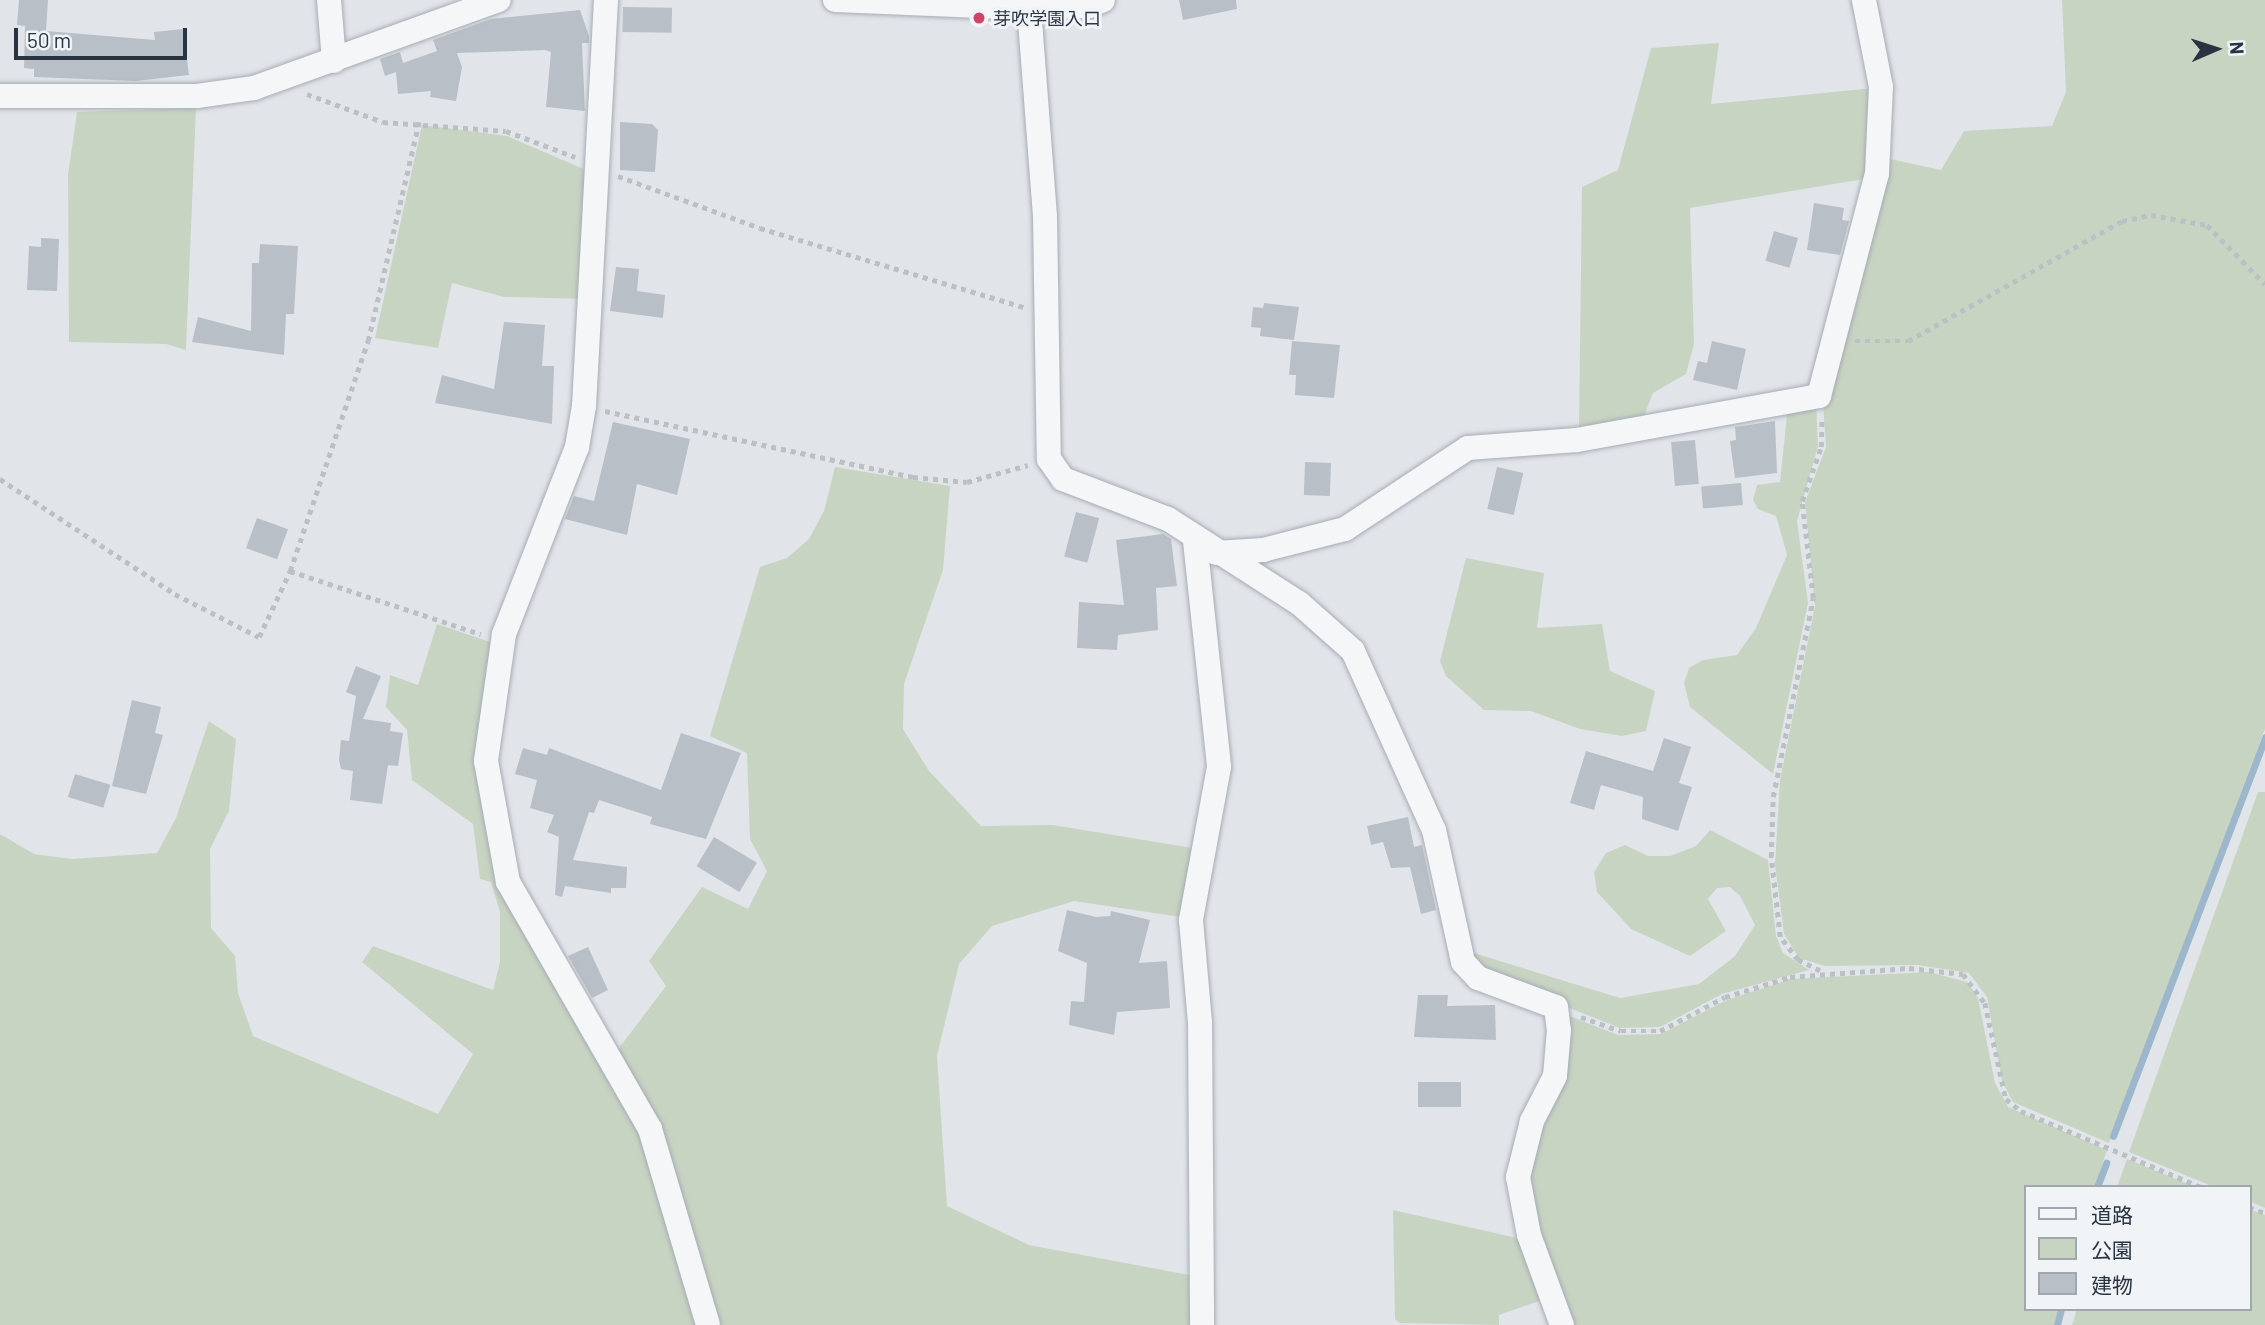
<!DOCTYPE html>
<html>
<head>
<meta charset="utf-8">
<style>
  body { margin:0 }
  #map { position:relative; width:2265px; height:1325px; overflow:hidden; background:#e1e5ea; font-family:Barlow,"Noto Sans JP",sans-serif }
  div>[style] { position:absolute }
  .green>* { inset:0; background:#c8d4c2 }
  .stream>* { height:7px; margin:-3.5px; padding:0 3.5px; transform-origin:3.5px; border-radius:3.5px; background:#9cb6cb }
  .building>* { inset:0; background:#b8bfc7; transform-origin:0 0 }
  .path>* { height:4.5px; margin-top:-2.25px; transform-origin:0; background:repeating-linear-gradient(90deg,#bbc0c5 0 5px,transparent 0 10px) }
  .roads { filter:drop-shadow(0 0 2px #a6acb4) drop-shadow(0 0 2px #a6acb4) }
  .minor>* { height:24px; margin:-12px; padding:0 12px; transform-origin:12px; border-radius:12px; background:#f4f6f8 }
  .dots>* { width:19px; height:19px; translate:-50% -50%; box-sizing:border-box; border:4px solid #f1f4f7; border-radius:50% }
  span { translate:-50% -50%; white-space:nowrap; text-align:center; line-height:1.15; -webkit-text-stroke:6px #f1f4f7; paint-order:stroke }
  .poi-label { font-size:18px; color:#293442 }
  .left { translate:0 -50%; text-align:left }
  .legend { position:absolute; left:2024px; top:1185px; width:228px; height:126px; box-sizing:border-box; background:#f1f4f7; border:2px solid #a1a7af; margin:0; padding:9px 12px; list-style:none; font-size:21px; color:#293442 }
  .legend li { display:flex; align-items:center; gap:14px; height:35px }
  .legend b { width:35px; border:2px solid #a1a7af }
  .north { position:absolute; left:2181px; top:14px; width:70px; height:70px; -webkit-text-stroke:5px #f1f4f7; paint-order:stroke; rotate:87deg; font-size:19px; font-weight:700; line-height:28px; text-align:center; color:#293442 }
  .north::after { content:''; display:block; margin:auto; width:24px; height:32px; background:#293442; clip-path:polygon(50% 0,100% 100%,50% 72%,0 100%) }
  .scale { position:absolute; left:14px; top:28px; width:173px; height:32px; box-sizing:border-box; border:4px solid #293442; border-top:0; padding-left:9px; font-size:21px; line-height:24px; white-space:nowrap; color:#293442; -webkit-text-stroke:5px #f1f4f7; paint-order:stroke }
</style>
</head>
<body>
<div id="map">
  <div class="green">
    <i style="clip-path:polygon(2062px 0,2265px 0,2265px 729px,2109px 1143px,2013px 1102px,2002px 1081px,1987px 997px,1969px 973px,1918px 965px,1825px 966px,1799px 958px,1784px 934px,1775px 865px,1780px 780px,1815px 606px,1805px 502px,1826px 447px,1823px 403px,1881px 157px,1941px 170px,1964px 131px,2052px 126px,2066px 92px)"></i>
    <i style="clip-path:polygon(1719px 43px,1711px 104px,1874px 88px,1864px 179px,1690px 208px,1694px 344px,1686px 374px,1653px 393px,1641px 424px,1579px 428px,1582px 187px,1618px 170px,1651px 48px)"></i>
    <i style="clip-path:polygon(196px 108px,186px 350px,166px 344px,69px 342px,68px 175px,77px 112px)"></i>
    <i style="clip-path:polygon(422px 125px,507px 136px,591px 172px,588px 299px,504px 297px,452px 283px,438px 348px,375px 338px)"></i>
    <i style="clip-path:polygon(1816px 401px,1818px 446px,1797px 521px,1808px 603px,1773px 774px,1690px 707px,1684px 683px,1689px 668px,1703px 660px,1737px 655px,1756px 628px,1787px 555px,1776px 516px,1758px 509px,1753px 500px,1757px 485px,1780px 482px,1788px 406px)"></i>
    <i style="clip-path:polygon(835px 467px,950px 486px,943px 570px,904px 684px,903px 729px,929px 771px,981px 826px,1053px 825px,1198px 849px,1187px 918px,1074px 901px,992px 926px,959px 964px,937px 1056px,947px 1206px,1029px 1245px,1200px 1277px,1198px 1325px,711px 1325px,613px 1056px,666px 986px,649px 961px,702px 887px,748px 909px,767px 871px,750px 839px,747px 753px,710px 736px,760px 567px,787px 558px,809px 539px,824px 511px)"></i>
    <i style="clip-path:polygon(1466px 558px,1544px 573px,1537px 628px,1602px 624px,1610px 671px,1655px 691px,1646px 731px,1622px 736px,1580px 729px,1531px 711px,1484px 710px,1446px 676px,1440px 661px)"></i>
    <i style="clip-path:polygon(437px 624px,496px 644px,492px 838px,645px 1132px,703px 1325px,0 1325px,0 834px,34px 854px,72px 859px,157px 853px,176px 818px,209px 721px,236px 739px,229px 811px,210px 849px,211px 928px,235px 956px,238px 993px,253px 1036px,438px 1114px,473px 1054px,362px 962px,373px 946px,493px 990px,500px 962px,500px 912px,491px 882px,480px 879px,473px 824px,412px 780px,407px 730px,386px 707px,390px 675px,418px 685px)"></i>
    <i style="clip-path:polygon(2258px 792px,2265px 792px,2265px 1208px,2249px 1201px,2249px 1187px,2214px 1187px,2129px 1152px)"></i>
    <i style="clip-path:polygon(1710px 830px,1768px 860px,1776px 936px,1783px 953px,1809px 970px,1722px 994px,1660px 1027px,1620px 1028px,1484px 974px,1467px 951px,1620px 998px,1699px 984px,1735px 956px,1755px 925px,1740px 896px,1730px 887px,1717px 888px,1708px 899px,1726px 931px,1690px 956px,1631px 929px,1597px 892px,1594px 872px,1606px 853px,1625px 845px,1648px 856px,1670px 856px,1696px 846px)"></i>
    <i style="clip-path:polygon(1928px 972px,1967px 982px,1978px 998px,1995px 1083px,2008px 1107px,2107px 1150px,2095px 1187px,2025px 1187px,2025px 1309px,2058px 1309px,2054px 1325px,1569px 1325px,1526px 1210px,1532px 1129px,1559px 1012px,1618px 1035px,1661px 1034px,1727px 1000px,1791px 979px)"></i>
    <i style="clip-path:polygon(2127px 1159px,2169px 1176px,2195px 1187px,2117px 1187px)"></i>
    <i style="clip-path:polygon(2249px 1209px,2265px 1215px,2265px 1325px,2072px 1325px,2077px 1309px,2249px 1309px)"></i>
    <i style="clip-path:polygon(1393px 1210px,1526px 1240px,1547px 1298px,1499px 1315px,1499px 1325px,1400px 1323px,1395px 1319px)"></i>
  </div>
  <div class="stream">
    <i style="left:2113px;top:1136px;width:427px;rotate:-69.1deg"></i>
    <i style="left:2097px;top:1187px;width:26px;rotate:-69deg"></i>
    <i style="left:2057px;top:1325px;width:16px;rotate:-76deg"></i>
  </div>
  <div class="building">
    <i style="clip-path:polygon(19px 0,48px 0,46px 31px,155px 40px,154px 32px,183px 29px,189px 75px,136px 81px,34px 77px,34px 69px,24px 68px,25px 26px,17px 25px)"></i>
    <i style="clip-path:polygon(1179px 0,1236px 0,1237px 9px,1183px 20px)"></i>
    <i style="left:623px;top:7px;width:49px;height:25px;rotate:1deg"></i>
    <i style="clip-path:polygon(580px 10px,589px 36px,589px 43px,582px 43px,585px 111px,546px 107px,551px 52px,545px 50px,457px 53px,462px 67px,456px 101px,430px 97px,431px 91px,398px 94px,396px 72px,385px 76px,380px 59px,400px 52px,403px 63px,437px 51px,433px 40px,491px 19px)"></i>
    <i style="clip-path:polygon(620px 122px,652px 124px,658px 130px,655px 172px,620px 170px)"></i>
    <i style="clip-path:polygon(1814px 203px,1844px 208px,1842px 220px,1849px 221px,1840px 255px,1807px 250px)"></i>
    <i style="left:1774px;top:231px;width:25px;height:31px;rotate:16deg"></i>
    <i style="clip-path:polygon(41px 238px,59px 239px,57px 291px,27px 290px,29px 246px,41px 247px)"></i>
    <i style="clip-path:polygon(260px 244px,298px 246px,294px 314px,286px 314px,284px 355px,192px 342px,198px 317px,251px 331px,252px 263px,259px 263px)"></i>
    <i style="clip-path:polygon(616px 267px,639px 269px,637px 291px,665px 295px,663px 318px,610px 311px)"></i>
    <i style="clip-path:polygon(1264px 303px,1299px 307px,1294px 340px,1260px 336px,1261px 328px,1251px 327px,1253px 307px,1263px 308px)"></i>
    <i style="clip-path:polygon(504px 322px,545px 325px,542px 366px,554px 366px,552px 424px,435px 403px,442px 375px,494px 389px)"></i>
    <i style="clip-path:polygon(1292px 341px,1340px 345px,1334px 398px,1295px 395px,1296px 375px,1289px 375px)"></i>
    <i style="clip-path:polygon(1712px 341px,1746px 349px,1737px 390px,1693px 380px,1698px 361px,1707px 363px)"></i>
    <i style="clip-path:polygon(1775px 421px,1777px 473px,1735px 478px,1730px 441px,1736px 440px,1735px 427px)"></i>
    <i style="clip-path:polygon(613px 422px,690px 439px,677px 495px,637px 484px,627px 535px,565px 519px,574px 496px,594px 501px)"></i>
    <i style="left:1695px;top:440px;width:44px;height:24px;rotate:85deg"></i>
    <i style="left:1305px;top:462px;width:26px;height:33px;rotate:2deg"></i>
    <i style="left:1497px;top:467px;width:27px;height:43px;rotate:13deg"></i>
    <i style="left:1741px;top:483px;width:22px;height:40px;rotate:85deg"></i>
    <i style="left:1076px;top:512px;width:24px;height:46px;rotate:15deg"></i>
    <i style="left:257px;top:518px;width:33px;height:32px;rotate:20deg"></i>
    <i style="clip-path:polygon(1163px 534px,1171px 539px,1177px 586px,1156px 588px,1158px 630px,1118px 635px,1117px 650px,1077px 648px,1079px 602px,1124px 605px,1116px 540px)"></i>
    <i style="clip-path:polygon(356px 666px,381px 676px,363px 719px,391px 723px,390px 731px,403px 733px,398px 766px,388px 765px,382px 804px,350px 800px,353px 771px,341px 769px,339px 760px,341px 740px,349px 741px,356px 696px,346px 692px)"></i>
    <i style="clip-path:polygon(132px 700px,161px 707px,155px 733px,163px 735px,146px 794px,112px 786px)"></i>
    <i style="clip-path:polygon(681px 733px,741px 753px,706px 839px,650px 824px,652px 817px,599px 800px,594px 813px,589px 812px,573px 860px,627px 867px,626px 888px,611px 888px,611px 893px,565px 886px,562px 897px,555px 895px,559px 837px,547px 832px,554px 815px,530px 808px,537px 780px,515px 774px,523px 748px,547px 755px,549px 748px,661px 790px)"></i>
    <i style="clip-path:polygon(1664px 738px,1691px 747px,1679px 783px,1692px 787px,1678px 831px,1642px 819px,1643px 797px,1601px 785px,1594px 810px,1570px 803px,1586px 751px,1653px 771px)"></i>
    <i style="left:75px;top:774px;width:37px;height:24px;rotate:17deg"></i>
    <i style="clip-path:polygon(1408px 817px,1414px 847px,1422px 845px,1436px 910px,1421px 914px,1410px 867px,1391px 868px,1383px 842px,1371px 845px,1367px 826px)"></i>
    <i style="left:714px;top:837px;width:50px;height:34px;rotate:31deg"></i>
    <i style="clip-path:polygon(1067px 910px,1096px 917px,1110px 916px,1111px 911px,1150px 920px,1139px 963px,1167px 961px,1170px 1008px,1117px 1012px,1114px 1035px,1069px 1025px,1071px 1001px,1084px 1002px,1087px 963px,1058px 951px)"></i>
    <i style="clip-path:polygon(588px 947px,608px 990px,592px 998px,568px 956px)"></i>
    <i style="clip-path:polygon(1418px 995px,1448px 995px,1447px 1006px,1495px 1005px,1496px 1040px,1414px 1037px)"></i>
    <i style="left:1461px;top:1082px;width:25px;height:43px;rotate:90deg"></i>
  </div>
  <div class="path">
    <i style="left:307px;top:94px;width:81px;rotate:20.2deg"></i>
    <i style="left:383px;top:122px;width:123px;rotate:4.2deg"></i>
    <i style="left:506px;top:131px;width:74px;rotate:20.6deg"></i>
    <i style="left:618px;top:176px;width:151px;rotate:20.1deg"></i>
    <i style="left:760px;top:228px;width:278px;rotate:16.7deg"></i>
    <i style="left:1855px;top:341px;width:53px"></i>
    <i style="left:1908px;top:341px;width:245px;rotate:-29.3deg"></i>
    <i style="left:2122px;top:221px;width:30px;rotate:-12deg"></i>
    <i style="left:2151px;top:215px;width:57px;rotate:10.1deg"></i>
    <i style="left:2207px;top:225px;width:83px;rotate:45.5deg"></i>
    <i style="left:605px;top:411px;width:315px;rotate:12.1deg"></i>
    <i style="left:913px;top:477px;width:54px;rotate:5.3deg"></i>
    <i style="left:967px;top:482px;width:63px;rotate:-15.6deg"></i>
    <i style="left:0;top:479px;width:209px;rotate:33.3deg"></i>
    <i style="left:175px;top:594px;width:94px;rotate:27.1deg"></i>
    <i style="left:259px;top:637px;width:73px;rotate:-64.8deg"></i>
    <i style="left:290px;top:571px;width:243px;rotate:-71.3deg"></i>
    <i style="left:368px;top:341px;width:225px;rotate:-76.9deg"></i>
    <i style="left:290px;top:571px;width:201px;rotate:18.3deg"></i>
    <i style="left:1820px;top:971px;width:25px;rotate:-153deg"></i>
    <i style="left:1798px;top:960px;width:29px;rotate:-128deg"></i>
    <i style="left:1780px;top:937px;width:81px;rotate:-96.4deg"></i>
    <i style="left:1771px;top:857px;width:60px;rotate:-88.1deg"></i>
    <i style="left:1773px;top:797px;width:203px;rotate:-78.6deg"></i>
    <i style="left:1813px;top:598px;width:98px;rotate:-96.5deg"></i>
    <i style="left:1802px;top:501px;width:57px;rotate:-70.6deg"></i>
    <i style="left:1821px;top:447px;width:30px;rotate:-88deg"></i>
    <i style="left:1581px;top:1017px;width:42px;rotate:19.3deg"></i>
    <i style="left:1621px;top:1031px;width:39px"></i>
    <i style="left:1660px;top:1031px;width:73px;rotate:-27.6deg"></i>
    <i style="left:1725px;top:997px;width:68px;rotate:-17.1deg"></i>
    <i style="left:1790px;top:977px;width:119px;rotate:-4.3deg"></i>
    <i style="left:1909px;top:968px;width:54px;rotate:6.3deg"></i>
    <i style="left:1963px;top:974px;width:36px;rotate:53deg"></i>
    <i style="left:1985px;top:1003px;width:98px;rotate:77.7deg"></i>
    <i style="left:2006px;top:1099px;width:19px;rotate:39deg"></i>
    <i style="left:2021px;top:1111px;width:195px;rotate:22.9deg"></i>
    <i style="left:2249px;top:1207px;width:17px;rotate:21deg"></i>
  </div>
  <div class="roads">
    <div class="minor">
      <i style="left:329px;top:0;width:61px;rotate:85.3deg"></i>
      <i style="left:606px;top:0;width:407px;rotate:93.1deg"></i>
      <i style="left:584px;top:406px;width:42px;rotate:99.7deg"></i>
      <i style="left:577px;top:447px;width:201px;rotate:111.3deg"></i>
      <i style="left:504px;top:634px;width:128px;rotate:98.1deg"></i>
      <i style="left:486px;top:761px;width:123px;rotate:79.7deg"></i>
      <i style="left:508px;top:882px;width:285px;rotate:60.1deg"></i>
      <i style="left:650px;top:1129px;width:204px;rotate:73.5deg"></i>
      <i style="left:835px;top:0;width:194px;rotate:2.4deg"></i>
      <i style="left:1029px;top:8px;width:60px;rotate:-1.9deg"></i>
      <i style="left:1089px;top:6px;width:15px;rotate:-23deg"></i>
      <i style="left:1029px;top:8px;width:209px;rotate:85.6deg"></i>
      <i style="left:1045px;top:216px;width:243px;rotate:89.1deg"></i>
      <i style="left:1049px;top:459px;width:24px;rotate:55deg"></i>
      <i style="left:1063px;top:479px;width:112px;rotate:20.9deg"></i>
      <i style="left:1168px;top:519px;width:156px;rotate:32.7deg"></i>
      <i style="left:1299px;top:603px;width:72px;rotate:41.6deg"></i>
      <i style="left:1353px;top:651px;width:196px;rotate:65.7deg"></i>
      <i style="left:1434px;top:830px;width:135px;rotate:77.6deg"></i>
      <i style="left:1463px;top:962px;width:22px;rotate:47deg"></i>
      <i style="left:1478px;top:978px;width:83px;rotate:20.4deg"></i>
      <i style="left:1556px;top:1007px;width:23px;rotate:83deg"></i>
      <i style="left:1559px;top:1030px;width:46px;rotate:95deg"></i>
      <i style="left:1555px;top:1076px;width:51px;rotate:117.1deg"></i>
      <i style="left:1532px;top:1121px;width:58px;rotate:104deg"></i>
      <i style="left:1518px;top:1177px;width:59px;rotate:79.3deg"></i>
      <i style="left:1529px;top:1235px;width:96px;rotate:69.9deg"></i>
      <i style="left:0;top:96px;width:197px"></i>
      <i style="left:197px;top:96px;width:58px;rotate:-8deg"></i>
      <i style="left:254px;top:88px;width:260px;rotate:-19.8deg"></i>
      <i style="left:1195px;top:541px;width:227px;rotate:83.9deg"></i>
      <i style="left:1219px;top:767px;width:156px;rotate:100.4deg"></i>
      <i style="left:1191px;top:920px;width:102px;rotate:85deg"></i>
      <i style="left:1200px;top:1022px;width:303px;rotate:89.6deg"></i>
      <i style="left:1216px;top:553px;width:47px;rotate:-3.7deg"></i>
      <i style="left:1263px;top:550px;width:85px;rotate:-14.4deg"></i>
      <i style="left:1345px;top:529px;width:147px;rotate:-33.4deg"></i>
      <i style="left:1468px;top:448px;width:109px;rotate:-4.2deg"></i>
      <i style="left:1577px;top:440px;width:246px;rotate:-10.3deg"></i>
      <i style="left:1819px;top:396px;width:229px;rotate:-75.4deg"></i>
      <i style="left:1877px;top:174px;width:87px;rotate:-87.4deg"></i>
      <i style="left:1881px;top:87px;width:89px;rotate:-101.1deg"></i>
    </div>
  </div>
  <div class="dots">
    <i style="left:979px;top:18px;background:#d14465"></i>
  </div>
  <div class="poi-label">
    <span class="left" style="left:993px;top:18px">芽吹学園入口</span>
  </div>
  <ul class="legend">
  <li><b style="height:9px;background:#f4f6f8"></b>道路</li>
  <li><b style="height:19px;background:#c8d4c2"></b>公園</li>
  <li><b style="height:19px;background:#b8bfc7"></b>建物</li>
  </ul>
  <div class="north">N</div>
  <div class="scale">50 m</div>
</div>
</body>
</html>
